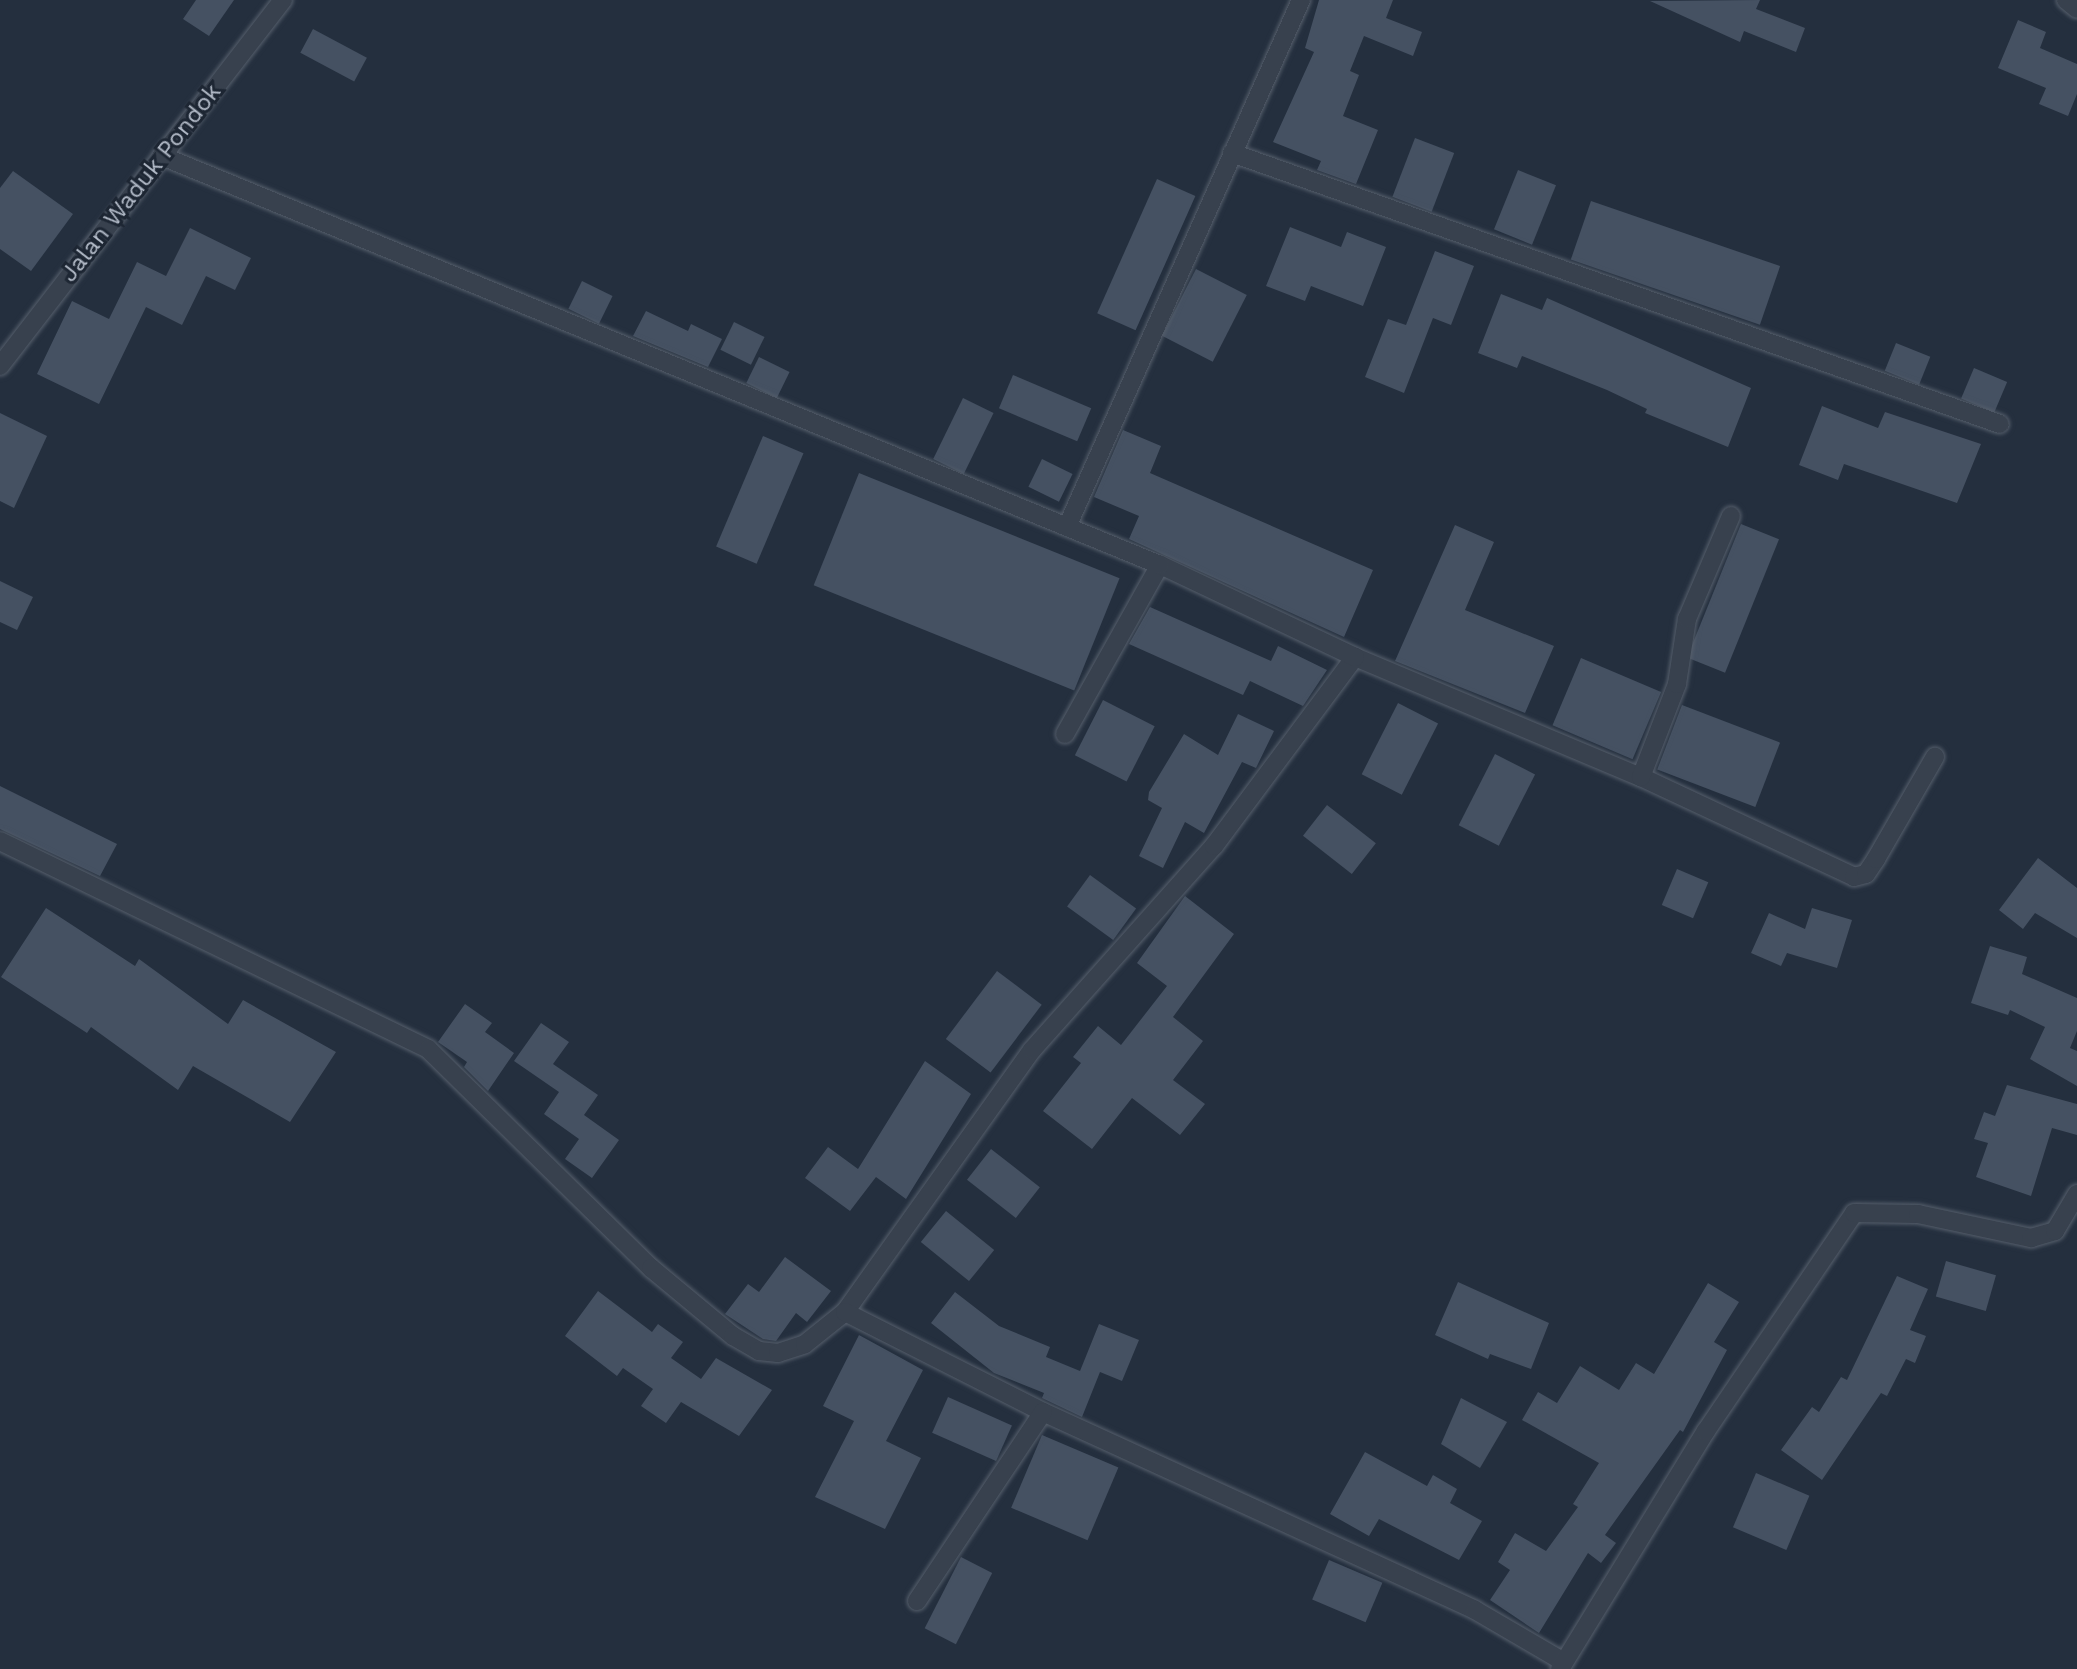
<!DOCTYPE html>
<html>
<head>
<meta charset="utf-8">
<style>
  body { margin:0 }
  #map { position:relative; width:2077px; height:1669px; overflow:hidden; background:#242f3e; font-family:"Work Sans",sans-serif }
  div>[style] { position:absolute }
  .building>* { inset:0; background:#455162; transform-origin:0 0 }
  .roads { filter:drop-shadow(0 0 2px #565f6c) drop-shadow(0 0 2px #565f6c) }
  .minor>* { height:18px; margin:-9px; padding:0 9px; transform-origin:9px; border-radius:9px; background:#38414e }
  span { translate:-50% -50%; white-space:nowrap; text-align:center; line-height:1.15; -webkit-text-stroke:6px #1d2633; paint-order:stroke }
  .street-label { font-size:24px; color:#b4bcc9 }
</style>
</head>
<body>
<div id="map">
  <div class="building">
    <i style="clip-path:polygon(196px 0,234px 0,209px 36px,183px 19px)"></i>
    <i style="clip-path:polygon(1319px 0,1393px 0,1386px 18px,1422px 32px,1413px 56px,1364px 36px,1350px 71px,1359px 75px,1343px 116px,1378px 130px,1356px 184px,1317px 170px,1321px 161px,1273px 142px,1314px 52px,1305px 48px)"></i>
    <i style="clip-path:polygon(1760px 0,1756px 9px,1805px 28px,1796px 52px,1744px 31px,1740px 42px,1650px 1px)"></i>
    <i style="clip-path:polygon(2018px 20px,2046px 32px,2040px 48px,2077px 64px,2077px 94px,2068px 116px,2039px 104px,2046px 88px,1998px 68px)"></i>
    <i style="left:313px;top:29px;width:61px;height:27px;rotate:28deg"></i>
    <i style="left:1415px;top:138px;width:42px;height:63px;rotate:21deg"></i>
    <i style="left:1518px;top:170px;width:41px;height:64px;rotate:22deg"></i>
    <i style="clip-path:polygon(13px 171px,73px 214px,31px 271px,0 249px,0 188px)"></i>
    <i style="left:1157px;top:179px;width:42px;height:147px;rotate:24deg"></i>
    <i style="left:1591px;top:201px;width:200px;height:62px;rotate:19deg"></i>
    <i style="clip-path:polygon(1290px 227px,1341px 247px,1347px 232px,1386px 247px,1363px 306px,1311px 286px,1305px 301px,1266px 286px)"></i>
    <i style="clip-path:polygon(190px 228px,251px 258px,235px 290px,206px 276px,182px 325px,146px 307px,99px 404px,37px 374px,72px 301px,109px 319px,137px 262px,166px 276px)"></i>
    <i style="clip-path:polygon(1435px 251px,1474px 266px,1451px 325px,1433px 318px,1404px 393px,1365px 377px,1388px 319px,1406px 325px)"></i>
    <i style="left:1196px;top:269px;width:57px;height:75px;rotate:27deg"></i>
    <i style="left:582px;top:281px;width:34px;height:31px;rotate:26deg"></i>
    <i style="clip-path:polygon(1501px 294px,1542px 310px,1547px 298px,1751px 388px,1728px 447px,1645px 413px,1647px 409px,1607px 390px,1522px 356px,1517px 368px,1478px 353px)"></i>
    <i style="clip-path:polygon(646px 311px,688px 331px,691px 324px,722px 339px,708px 367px,633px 336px)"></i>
    <i style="left:734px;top:322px;width:34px;height:31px;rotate:26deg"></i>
    <i style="left:1896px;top:343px;width:37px;height:30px;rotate:22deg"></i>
    <i style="left:759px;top:357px;width:34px;height:29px;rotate:26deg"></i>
    <i style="left:1974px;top:368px;width:36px;height:33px;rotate:23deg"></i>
    <i style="left:1013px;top:375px;width:85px;height:36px;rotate:23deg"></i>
    <i style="left:963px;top:398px;width:34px;height:68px;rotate:26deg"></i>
    <i style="clip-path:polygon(1822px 406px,1878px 428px,1885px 412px,1981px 444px,1957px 503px,1844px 464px,1838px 480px,1799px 465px)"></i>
    <i style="clip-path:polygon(0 413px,47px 436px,14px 508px,0 501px)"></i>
    <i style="clip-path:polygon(1123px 430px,1161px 446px,1150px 473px,1373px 570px,1344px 637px,1129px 539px,1139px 516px,1094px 497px)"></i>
    <i style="left:763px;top:436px;width:44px;height:120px;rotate:23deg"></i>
    <i style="left:1042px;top:459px;width:34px;height:31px;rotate:26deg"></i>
    <i style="left:859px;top:473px;width:281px;height:121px;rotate:22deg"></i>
    <i style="left:1741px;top:524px;width:41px;height:144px;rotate:22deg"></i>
    <i style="clip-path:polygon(1455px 525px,1494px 542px,1465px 610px,1554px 646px,1525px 713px,1395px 661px)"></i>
    <i style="clip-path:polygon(0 581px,33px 597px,17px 630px,0 622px)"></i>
    <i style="clip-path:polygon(1150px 607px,1271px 661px,1278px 646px,1327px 670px,1303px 706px,1250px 681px,1243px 695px,1129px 644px)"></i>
    <i style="left:1581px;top:658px;width:87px;height:73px;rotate:23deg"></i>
    <i style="left:1103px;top:700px;width:58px;height:62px;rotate:27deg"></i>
    <i style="left:1398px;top:703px;width:45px;height:80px;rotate:27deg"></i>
    <i style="left:1682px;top:705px;width:105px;height:69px;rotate:21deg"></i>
    <i style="clip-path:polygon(1238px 714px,1274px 731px,1256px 768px,1242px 762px,1204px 833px,1185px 822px,1163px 868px,1139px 856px,1162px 808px,1148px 800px,1149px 792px,1184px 734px,1218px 755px)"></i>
    <i style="left:1495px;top:754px;width:45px;height:80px;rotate:27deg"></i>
    <i style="clip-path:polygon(0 786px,117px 844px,100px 876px,0 829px)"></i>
    <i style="left:1327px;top:805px;width:62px;height:39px;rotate:38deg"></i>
    <i style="clip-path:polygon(2038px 858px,2077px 888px,2077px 938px,2035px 913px,2023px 929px,1999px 910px)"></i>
    <i style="left:1677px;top:869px;width:34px;height:39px;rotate:23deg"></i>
    <i style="left:1090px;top:875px;width:57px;height:39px;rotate:36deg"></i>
    <i style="clip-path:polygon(1185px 896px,1234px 934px,1173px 1017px,1203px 1041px,1173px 1080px,1205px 1104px,1180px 1135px,1132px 1098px,1092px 1149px,1043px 1111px,1081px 1063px,1073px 1057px,1098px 1026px,1121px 1045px,1167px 986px,1137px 963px)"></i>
    <i style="clip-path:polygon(46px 908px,135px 966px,139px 959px,228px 1024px,243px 1000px,336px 1052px,290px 1122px,193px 1066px,178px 1090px,91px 1027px,87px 1033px,1px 977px)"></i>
    <i style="clip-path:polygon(1812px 908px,1852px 920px,1837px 968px,1787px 953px,1781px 966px,1751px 953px,1769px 913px,1805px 929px)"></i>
    <i style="clip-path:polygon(1990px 946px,2027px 957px,2022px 974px,2077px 998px,2077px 1031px,2070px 1048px,2077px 1051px,2077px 1086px,2030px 1059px,2045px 1027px,2010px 1010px,2008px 1015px,1971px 1003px)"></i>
    <i style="left:997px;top:971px;width:56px;height:85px;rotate:37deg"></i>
    <i style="clip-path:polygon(465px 1004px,492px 1023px,485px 1032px,514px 1053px,488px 1091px,464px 1067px,467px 1062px,438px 1042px)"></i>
    <i style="clip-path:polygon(541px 1023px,569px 1042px,553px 1064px,598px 1095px,584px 1115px,619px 1140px,592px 1178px,565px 1159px,579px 1139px,544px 1114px,559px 1092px,514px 1061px)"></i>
    <i style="clip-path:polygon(925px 1061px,971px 1094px,906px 1199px,876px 1177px,850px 1211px,805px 1178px,828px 1147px,858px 1169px)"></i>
    <i style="clip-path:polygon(2007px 1085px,2077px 1104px,2077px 1135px,2052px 1128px,2031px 1196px,1976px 1177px,1988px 1143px,1974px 1139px,1984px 1112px,1995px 1116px)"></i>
    <i style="left:991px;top:1149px;width:62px;height:39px;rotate:38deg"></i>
    <i style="left:946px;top:1211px;width:62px;height:40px;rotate:39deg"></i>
    <i style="clip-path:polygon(785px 1257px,831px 1291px,807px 1322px,796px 1313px,776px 1341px,763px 1339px,725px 1314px,748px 1284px,759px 1292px)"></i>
    <i style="left:1946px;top:1261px;width:52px;height:37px;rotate:16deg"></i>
    <i style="clip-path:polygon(1897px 1276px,1928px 1289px,1910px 1330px,1926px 1336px,1915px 1363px,1906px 1359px,1887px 1396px,1881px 1393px,1822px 1480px,1781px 1450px,1812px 1407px,1819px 1412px,1841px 1377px,1847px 1380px)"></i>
    <i style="clip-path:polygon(1458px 1282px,1549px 1323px,1531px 1369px,1490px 1354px,1488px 1359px,1435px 1335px)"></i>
    <i style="clip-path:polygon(1708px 1283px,1739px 1302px,1714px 1342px,1727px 1350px,1683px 1432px,1680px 1430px,1605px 1535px,1616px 1543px,1601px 1563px,1588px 1553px,1539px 1633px,1490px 1600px,1510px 1570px,1498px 1562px,1515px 1533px,1546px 1551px,1578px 1507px,1573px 1504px,1599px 1463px,1522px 1420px,1538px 1392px,1557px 1403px,1580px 1366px,1619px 1390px,1636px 1363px,1654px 1374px)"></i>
    <i style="clip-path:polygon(598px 1291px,652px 1332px,658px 1324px,683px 1342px,671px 1358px,701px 1379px,716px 1358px,772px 1390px,739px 1436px,681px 1402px,666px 1423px,641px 1406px,653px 1389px,623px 1368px,617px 1376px,565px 1336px)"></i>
    <i style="clip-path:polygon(955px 1292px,999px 1326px,1050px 1347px,1046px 1357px,1080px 1371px,1099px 1324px,1139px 1340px,1122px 1381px,1100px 1372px,1082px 1417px,1042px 1398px,1044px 1393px,994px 1373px,931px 1323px)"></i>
    <i style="clip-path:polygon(859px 1335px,923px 1370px,886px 1441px,921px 1458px,885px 1529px,815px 1497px,854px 1421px,823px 1406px)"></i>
    <i style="left:948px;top:1397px;width:70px;height:39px;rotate:24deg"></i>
    <i style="clip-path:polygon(1461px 1398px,1507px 1422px,1480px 1468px,1441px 1444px)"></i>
    <i style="left:1042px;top:1435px;width:83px;height:79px;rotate:23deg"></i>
    <i style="clip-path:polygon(1365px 1452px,1427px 1486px,1433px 1475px,1457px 1489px,1450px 1503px,1482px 1521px,1459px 1560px,1379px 1519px,1369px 1536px,1330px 1514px)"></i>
    <i style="left:1756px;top:1473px;width:58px;height:59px;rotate:23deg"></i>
    <i style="left:961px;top:1557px;width:35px;height:80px;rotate:27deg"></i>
    <i style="left:1329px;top:1560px;width:58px;height:43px;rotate:23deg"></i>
  </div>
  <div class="roads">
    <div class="minor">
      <i style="left:2066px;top:0;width:14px;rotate:39deg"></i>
      <i style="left:1232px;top:153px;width:814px;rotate:19.44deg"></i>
      <i style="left:0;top:366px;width:463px;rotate:-52.3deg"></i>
      <i style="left:1067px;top:527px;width:577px;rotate:-66.06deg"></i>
      <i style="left:1355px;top:657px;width:310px;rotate:22.8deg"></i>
      <i style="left:1641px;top:777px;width:235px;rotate:25.1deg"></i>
      <i style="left:1854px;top:877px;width:12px;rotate:-14deg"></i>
      <i style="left:1866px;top:874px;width:18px;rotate:-56deg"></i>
      <i style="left:1876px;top:859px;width:118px;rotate:-60deg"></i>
      <i style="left:1065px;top:734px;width:194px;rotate:-60.7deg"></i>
      <i style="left:1641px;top:777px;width:100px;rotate:-68.8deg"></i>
      <i style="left:1677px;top:684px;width:66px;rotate:-81.3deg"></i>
      <i style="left:1687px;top:619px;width:112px;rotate:-66.9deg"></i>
      <i style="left:0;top:841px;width:476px;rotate:25.9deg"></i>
      <i style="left:428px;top:1049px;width:313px;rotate:44.5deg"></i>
      <i style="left:651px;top:1268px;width:107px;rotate:39.7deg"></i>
      <i style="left:733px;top:1336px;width:30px;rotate:30deg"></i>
      <i style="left:759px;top:1351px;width:19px;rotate:6deg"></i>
      <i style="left:778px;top:1353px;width:28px;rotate:-18deg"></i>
      <i style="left:805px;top:1344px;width:51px;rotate:-38.7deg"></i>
      <i style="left:845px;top:1312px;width:322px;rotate:-54.5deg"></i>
      <i style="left:1032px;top:1050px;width:273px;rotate:-48.3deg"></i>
      <i style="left:1214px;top:846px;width:236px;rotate:-53.3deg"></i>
      <i style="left:1355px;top:657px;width:216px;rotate:-154.7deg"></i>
      <i style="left:1160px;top:565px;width:1079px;rotate:-157.72deg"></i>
      <i style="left:845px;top:1312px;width:222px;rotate:26.8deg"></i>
      <i style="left:1043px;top:1412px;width:475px;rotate:24.6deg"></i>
      <i style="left:1475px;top:1610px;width:103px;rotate:30.3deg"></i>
      <i style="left:917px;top:1601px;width:227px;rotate:-56.3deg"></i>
      <i style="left:1560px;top:1669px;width:279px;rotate:-58.5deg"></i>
      <i style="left:1706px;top:1431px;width:263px;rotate:-55.8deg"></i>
      <i style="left:1854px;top:1213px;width:64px;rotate:0.9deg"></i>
      <i style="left:1918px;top:1214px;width:116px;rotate:12deg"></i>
      <i style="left:2031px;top:1238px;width:25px;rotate:-16deg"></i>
      <i style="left:2055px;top:1231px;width:43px;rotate:-59.3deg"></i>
    </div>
  </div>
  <div class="street-label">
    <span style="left:141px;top:183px;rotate:-52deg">Jalan Waduk Pondok</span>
  </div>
</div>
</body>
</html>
